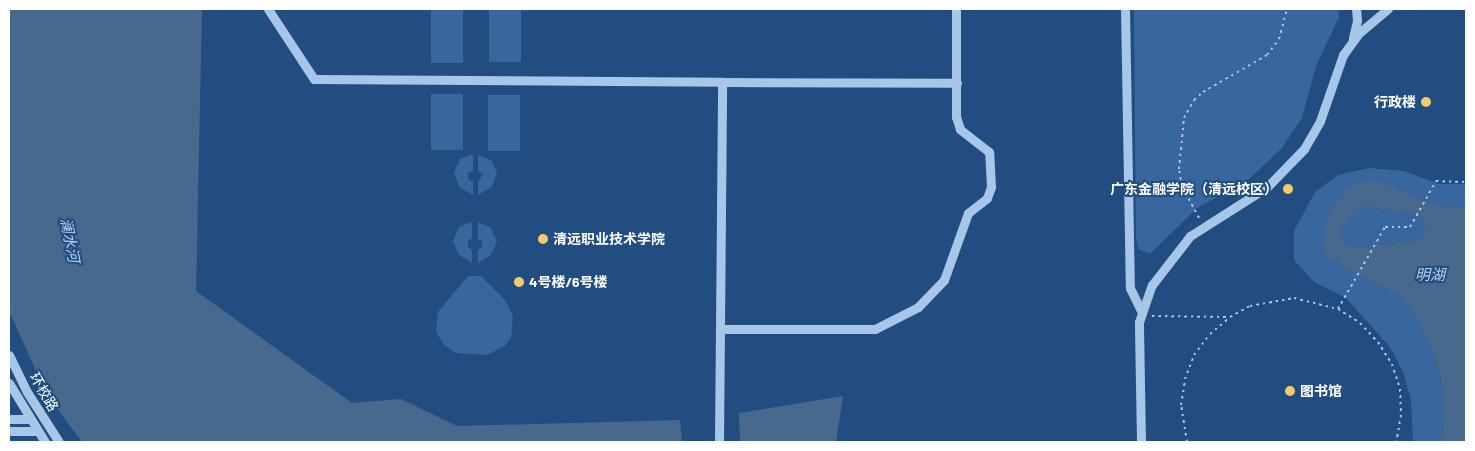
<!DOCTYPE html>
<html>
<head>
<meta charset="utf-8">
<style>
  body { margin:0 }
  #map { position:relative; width:1475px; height:451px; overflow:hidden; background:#224d80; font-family:Barlow,"Noto Sans SC",sans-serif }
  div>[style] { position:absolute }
  .green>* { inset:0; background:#37679e; transform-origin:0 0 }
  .water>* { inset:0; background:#49688d }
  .path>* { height:2px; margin-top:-1px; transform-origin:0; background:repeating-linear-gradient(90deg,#a8c6e7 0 2.5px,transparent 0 6.5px) }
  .minor>* { height:9px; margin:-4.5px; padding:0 4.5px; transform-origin:4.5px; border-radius:4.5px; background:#a8c6e7 }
  .dots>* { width:14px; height:14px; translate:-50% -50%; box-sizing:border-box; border:2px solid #224d80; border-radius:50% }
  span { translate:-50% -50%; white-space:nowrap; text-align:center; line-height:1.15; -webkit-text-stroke:4px #224d80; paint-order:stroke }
  .poi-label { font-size:14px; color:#fff; font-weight:700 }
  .right { translate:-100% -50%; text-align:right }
  .left { translate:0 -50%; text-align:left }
  .street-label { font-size:14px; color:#fff }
  .water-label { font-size:15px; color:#b4d0ef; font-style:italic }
  .frame { position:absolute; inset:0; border:10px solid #fff; pointer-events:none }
</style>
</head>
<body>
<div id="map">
  <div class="green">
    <i style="left:431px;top:9px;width:32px;height:54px"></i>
    <i style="left:489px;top:9px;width:32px;height:53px"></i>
    <i style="clip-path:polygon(1134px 9px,1338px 9px,1339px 17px,1316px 66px,1302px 118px,1281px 149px,1249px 179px,1196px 209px,1150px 254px,1138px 249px,1136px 237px)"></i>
    <i style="left:431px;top:94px;width:32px;height:56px"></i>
    <i style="left:488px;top:95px;width:32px;height:56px"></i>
    <i style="clip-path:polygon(473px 154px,473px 171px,468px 173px,468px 179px,473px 182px,473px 195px,459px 187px,454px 173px,460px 159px)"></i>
    <i style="clip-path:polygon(478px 155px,491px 160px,497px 173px,492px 187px,478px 195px,478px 182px,483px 174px,478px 171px)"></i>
    <i style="clip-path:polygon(1369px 168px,1404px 171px,1439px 184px,1466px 184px,1466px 207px,1437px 205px,1418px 197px,1348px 188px,1332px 260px,1400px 296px,1413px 312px,1432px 349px,1440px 376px,1444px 395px,1442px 442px,1413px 442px,1411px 399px,1403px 372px,1390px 347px,1346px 298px,1314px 282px,1294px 260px,1294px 231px,1315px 192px,1338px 175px)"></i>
    <i style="clip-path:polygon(1365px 207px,1413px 213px,1425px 223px,1425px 233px,1417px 241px,1357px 247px,1347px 244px,1341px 237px,1343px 225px,1355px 211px)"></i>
    <i style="clip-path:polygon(472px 222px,472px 238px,468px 241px,468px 247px,472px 250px,472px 263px,459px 255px,453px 241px,459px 227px)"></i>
    <i style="clip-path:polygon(478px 222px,490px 227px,497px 241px,491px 255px,478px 263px,478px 250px,482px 247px,482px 241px,478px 239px)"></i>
    <i style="clip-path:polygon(468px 276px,481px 276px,505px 300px,513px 316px,511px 338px,505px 346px,487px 355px,456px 353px,444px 345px,436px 332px,438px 312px)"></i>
  </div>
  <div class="water">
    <i style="clip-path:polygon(9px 9px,202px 9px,196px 291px,352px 403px,401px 399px,457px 426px,680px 420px,682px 442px,82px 442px,47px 395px,9px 311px)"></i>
    <i style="clip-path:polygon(evenodd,1367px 180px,1381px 182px,1437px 205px,1466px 207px,1466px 442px,1442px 442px,1444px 395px,1440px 376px,1432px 349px,1413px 312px,1400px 296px,1332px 260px,1325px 253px,1322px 242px,1331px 209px,1348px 188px,1367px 180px,1365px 207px,1413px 213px,1425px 223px,1425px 233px,1417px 241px,1357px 247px,1347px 244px,1341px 237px,1342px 227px,1355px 211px,1365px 207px)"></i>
    <i style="clip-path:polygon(843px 396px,836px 442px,740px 442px,739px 413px)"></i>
  </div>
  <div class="path">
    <i style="left:1199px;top:218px;width:36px;rotate:-118deg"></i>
    <i style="left:1182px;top:186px;width:17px;rotate:-100deg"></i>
    <i style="left:1179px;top:169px;width:51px;rotate:-84.4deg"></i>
    <i style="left:1184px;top:118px;width:21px;rotate:-61deg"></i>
    <i style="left:1194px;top:100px;width:12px;rotate:-42deg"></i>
    <i style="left:1203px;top:92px;width:74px;rotate:-30deg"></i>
    <i style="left:1267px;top:55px;width:20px;rotate:-53deg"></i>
    <i style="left:1279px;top:39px;width:31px;rotate:-75deg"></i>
    <i style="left:1338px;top:309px;width:95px;rotate:-60.2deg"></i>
    <i style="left:1385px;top:227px;width:25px"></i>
    <i style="left:1410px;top:227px;width:53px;rotate:-60.5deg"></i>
    <i style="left:1436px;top:181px;width:30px;rotate:2deg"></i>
    <i style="left:1152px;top:316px;width:78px;rotate:0.7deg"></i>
    <i style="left:1187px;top:442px;width:37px;rotate:-99deg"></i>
    <i style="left:1181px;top:405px;width:26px;rotate:-81deg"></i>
    <i style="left:1185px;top:379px;width:26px;rotate:-69deg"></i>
    <i style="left:1194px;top:355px;width:26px;rotate:-53deg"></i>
    <i style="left:1210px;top:334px;width:26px;rotate:-40deg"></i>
    <i style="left:1230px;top:317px;width:23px;rotate:-29deg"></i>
    <i style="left:1250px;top:306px;width:45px;rotate:-10.3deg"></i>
    <i style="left:1294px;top:298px;width:45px;rotate:14deg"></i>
    <i style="left:1338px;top:309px;width:26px;rotate:32deg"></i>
    <i style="left:1360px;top:323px;width:26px;rotate:47deg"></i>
    <i style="left:1378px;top:342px;width:26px;rotate:58deg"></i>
    <i style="left:1392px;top:364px;width:26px;rotate:72deg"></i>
    <i style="left:1400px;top:389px;width:26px;rotate:88deg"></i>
    <i style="left:1401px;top:415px;width:27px;rotate:100deg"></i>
  </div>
  <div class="minor">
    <i style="left:268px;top:9px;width:84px;rotate:56.7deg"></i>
    <i style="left:314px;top:79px;width:408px;rotate:0.4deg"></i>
    <i style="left:1125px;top:9px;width:279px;rotate:89deg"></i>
    <i style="left:1130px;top:288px;width:25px;rotate:64deg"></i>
    <i style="left:1353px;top:38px;width:18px;rotate:-77deg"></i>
    <i style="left:1357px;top:20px;width:11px;rotate:-95deg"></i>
    <i style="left:720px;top:329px;width:155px"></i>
    <i style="left:875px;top:329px;width:48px;rotate:-27.1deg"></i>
    <i style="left:918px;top:307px;width:37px;rotate:-46deg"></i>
    <i style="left:944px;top:280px;width:71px;rotate:-70.3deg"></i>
    <i style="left:968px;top:213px;width:24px;rotate:-38deg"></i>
    <i style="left:987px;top:198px;width:12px;rotate:-70deg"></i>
    <i style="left:991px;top:187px;width:35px;rotate:-93deg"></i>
    <i style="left:989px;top:152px;width:37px;rotate:-142deg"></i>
    <i style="left:960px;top:129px;width:13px;rotate:-108deg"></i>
    <i style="left:956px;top:117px;width:108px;rotate:-90deg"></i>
    <i style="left:9px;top:355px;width:41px;rotate:64.1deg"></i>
    <i style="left:27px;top:392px;width:59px;rotate:57.4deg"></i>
    <i style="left:9px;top:383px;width:69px;rotate:58.6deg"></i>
    <i style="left:9px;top:419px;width:21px"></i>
    <i style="left:9px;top:431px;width:28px"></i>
    <i style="left:719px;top:442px;width:360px;rotate:-89.5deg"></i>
    <i style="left:722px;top:82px;width:235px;rotate:0.2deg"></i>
    <i style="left:1141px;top:442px;width:120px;rotate:-91deg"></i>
    <i style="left:1139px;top:322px;width:39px;rotate:-71deg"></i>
    <i style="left:1152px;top:285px;width:62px;rotate:-52.2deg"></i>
    <i style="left:1190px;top:236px;width:91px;rotate:-32.5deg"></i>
    <i style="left:1267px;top:187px;width:53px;rotate:-45.8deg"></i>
    <i style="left:1304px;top:149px;width:32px;rotate:-60deg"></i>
    <i style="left:1320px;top:121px;width:70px;rotate:-70.8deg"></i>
    <i style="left:1343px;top:55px;width:27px;rotate:-54deg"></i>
    <i style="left:1359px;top:33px;width:38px;rotate:-40deg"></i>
  </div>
  <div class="dots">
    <i style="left:1426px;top:102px;background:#f2c96b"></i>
    <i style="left:1288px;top:189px;background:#f2c96b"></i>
    <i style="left:543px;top:239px;background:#f2c96b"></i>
    <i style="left:519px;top:282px;background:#f2c96b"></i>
    <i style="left:1290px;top:391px;background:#f2c96b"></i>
  </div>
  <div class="poi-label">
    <span class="right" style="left:1416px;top:102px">行政楼</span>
    <span class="right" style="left:1278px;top:189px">广东金融学院（清远校区）</span>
    <span class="left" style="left:553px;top:239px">清远职业技术学院</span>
    <span class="left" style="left:529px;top:282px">4号楼/6号楼</span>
    <span class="left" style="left:1300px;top:391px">图书馆</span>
  </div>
  <div class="street-label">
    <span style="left:44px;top:392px;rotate:60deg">环校路</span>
  </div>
  <div class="water-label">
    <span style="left:70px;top:240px;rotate:79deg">澜水河</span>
    <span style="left:1430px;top:275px">明湖</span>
  </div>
  <div class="frame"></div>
</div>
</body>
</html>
